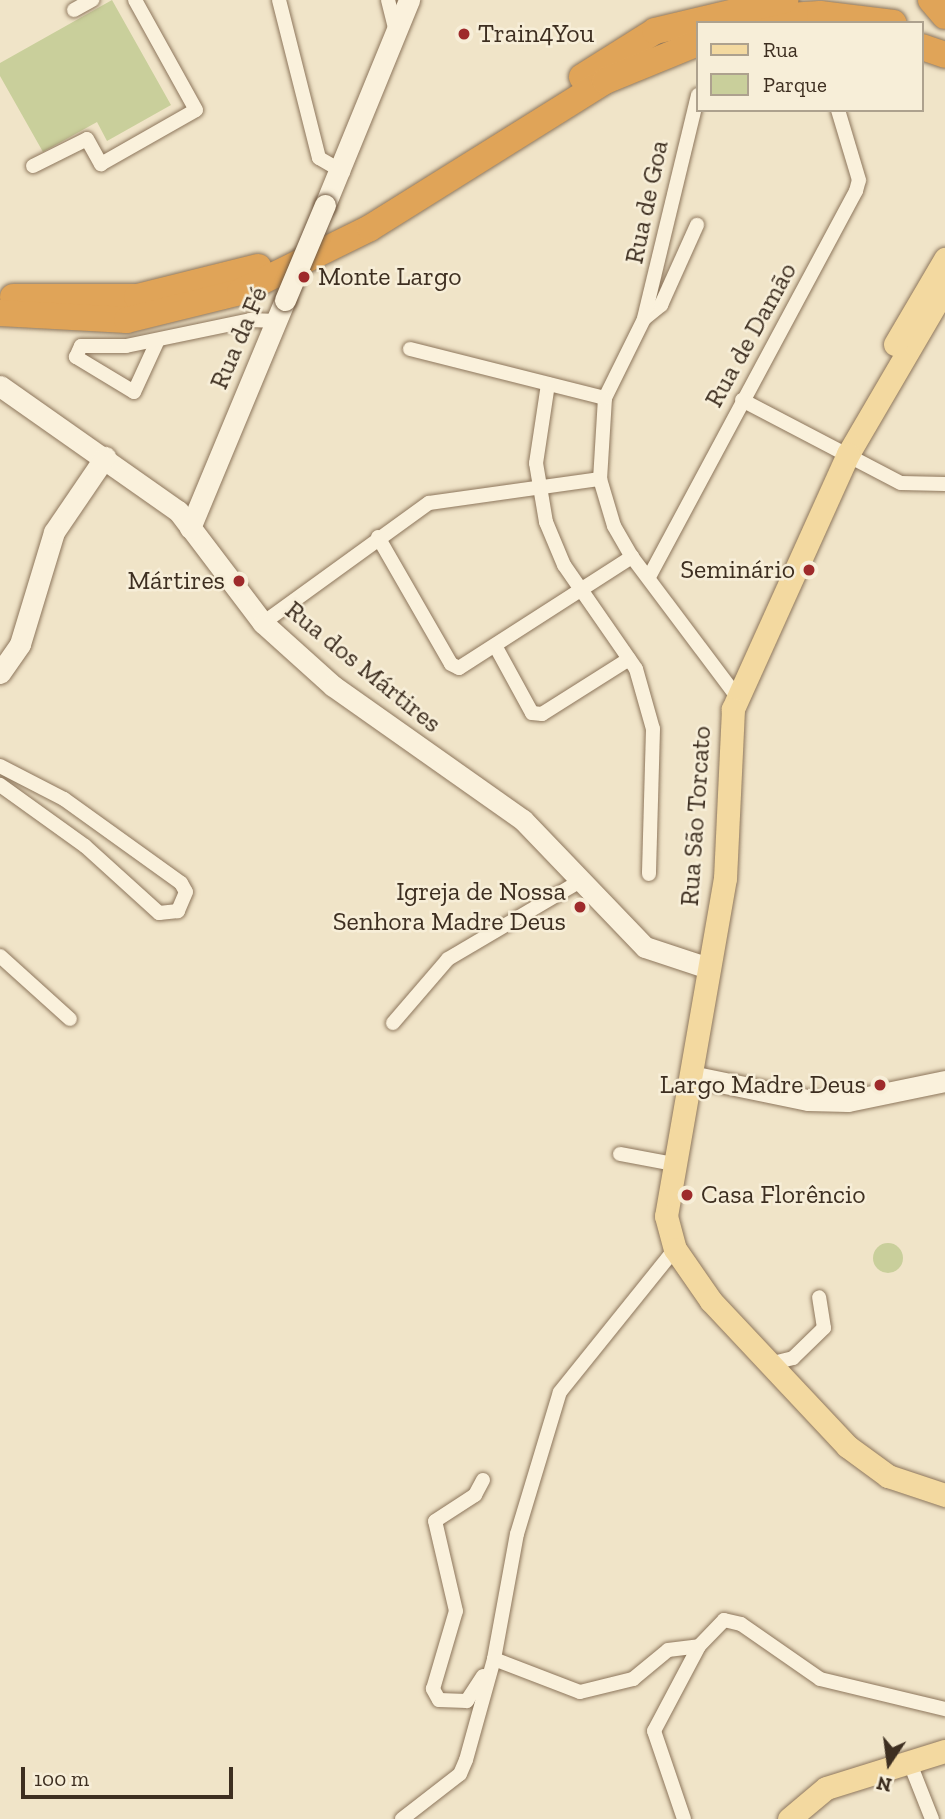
<!DOCTYPE html>
<html>
<head>
<meta charset="utf-8">
<style>
  body { margin:0 }
  #map { position:relative; width:945px; height:1819px; overflow:hidden; background:#f0e4c8; font-family:"Zilla Slab",serif }
  div>[style] { position:absolute }
  .green>* { inset:0; background:#c9cf9b }
  .round { border-radius:50% }
  .roads { filter:drop-shadow(0 0 2px #8d765c) drop-shadow(0 0 2px #8d765c) }
  .street>* { height:14px; margin:-7px; padding:0 7px; transform-origin:7px; border-radius:7px; background:#faf1dc }
  .secondary>* { height:21px; margin:-10.5px; padding:0 10.5px; transform-origin:10.5px; border-radius:10.5px; background:#faf1dc }
  .primary>* { height:23px; margin:-11.5px; padding:0 11.5px; transform-origin:11.5px; border-radius:11.5px; background:#f3d9a0 }
  .highway>* { height:26px; margin:-13px; padding:0 13px; transform-origin:13px; border-radius:13px; background:#e0a458 }
  .bridges { filter:drop-shadow(0 0 2px #6f573f) drop-shadow(0 0 2px #6f573f) }
  .secondary-bridge>* { height:21px; margin:-10.5px; padding:0 10.5px; transform-origin:10.5px; border-radius:10.5px; background:#faf1dc }
  .dots>* { width:19px; height:19px; translate:-50% -50%; box-sizing:border-box; border:4px solid #f7eed8; border-radius:50% }
  span { translate:-50% -50%; white-space:nowrap; text-align:center; line-height:1.15; -webkit-text-stroke:5px #f7eed8; paint-order:stroke }
  .poi-label { font-size:26px; color:#3d2e20 }
  .left { translate:0 -50%; text-align:left }
  .right { translate:-100% -50%; text-align:right }
  .street-label { font-size:26px; color:#3d2e20 }
  .legend { position:absolute; left:696px; top:21px; width:228px; height:91px; box-sizing:border-box; background:#f7eed8; border:2px solid #ada18e; margin:0; padding:9px 12px; list-style:none; font-size:21px; color:#3d2e20 }
  .legend li { display:flex; align-items:center; gap:14px; height:35px }
  .legend b { width:35px; border:2px solid #ada18e }
  .north { position:absolute; left:854px; top:1728px; width:70px; height:70px; -webkit-text-stroke:5px #f7eed8; paint-order:stroke; rotate:193deg; font-size:19px; font-weight:700; line-height:28px; text-align:center; color:#3d2e20 }
  .north::after { content:''; display:block; margin:auto; width:24px; height:32px; background:#3d2e20; clip-path:polygon(50% 0,100% 100%,50% 72%,0 100%) }
  .scale { position:absolute; left:21px; top:1767px; width:212px; height:32px; box-sizing:border-box; border:4px solid #3d2e20; border-top:0; padding-left:9px; font-size:21px; line-height:24px; white-space:nowrap; color:#3d2e20; -webkit-text-stroke:5px #f7eed8; paint-order:stroke }
</style>
</head>
<body>
<div id="map">
  <div class="green">
    <i style="clip-path:polygon(112px 0,171px 105px,107px 141px,97px 122px,43px 152px,0 76px,0 63px)"></i>
    <i class="round" style="left:873px;top:1243px;width:30px;height:30px"></i>
  </div>
  <div class="roads">
    <div class="street">
      <i style="left:279px;top:0;width:163px;rotate:75.8deg"></i>
      <i style="left:319px;top:158px;width:28px;rotate:30deg"></i>
      <i style="left:388px;top:0;width:36px;rotate:76deg"></i>
      <i style="left:74px;top:10px;width:21px;rotate:-29deg"></i>
      <i style="left:698px;top:95px;width:230px;rotate:103.6deg"></i>
      <i style="left:644px;top:319px;width:88px;rotate:116.3deg"></i>
      <i style="left:605px;top:398px;width:81px;rotate:93.5deg"></i>
      <i style="left:600px;top:479px;width:49px;rotate:73.4deg"></i>
      <i style="left:614px;top:526px;width:36px;rotate:60deg"></i>
      <i style="left:632px;top:557px;width:175px;rotate:53.1deg"></i>
      <i style="left:33px;top:166px;width:60px;rotate:-26.6deg"></i>
      <i style="left:87px;top:139px;width:29px;rotate:61deg"></i>
      <i style="left:101px;top:164px;width:109px;rotate:-29.6deg"></i>
      <i style="left:196px;top:110px;width:126px;rotate:-119deg"></i>
      <i style="left:645px;top:318px;width:21px;rotate:-39deg"></i>
      <i style="left:661px;top:305px;width:88px;rotate:-65.8deg"></i>
      <i style="left:157px;top:342px;width:55px;rotate:114.7deg"></i>
      <i style="left:134px;top:392px;width:68px;rotate:-148.9deg"></i>
      <i style="left:76px;top:357px;width:12px;rotate:-66deg"></i>
      <i style="left:81px;top:346px;width:45px"></i>
      <i style="left:126px;top:346px;width:127px;rotate:-11.8deg"></i>
      <i style="left:250px;top:320px;width:27px;rotate:2deg"></i>
      <i style="left:410px;top:349px;width:201px;rotate:14.1deg"></i>
      <i style="left:548px;top:384px;width:80px;rotate:98.6deg"></i>
      <i style="left:536px;top:463px;width:60px;rotate:80.4deg"></i>
      <i style="left:546px;top:522px;width:47px;rotate:67.3deg"></i>
      <i style="left:564px;top:565px;width:126px;rotate:55.3deg"></i>
      <i style="left:636px;top:669px;width:62px;rotate:74.2deg"></i>
      <i style="left:653px;top:729px;width:145px;rotate:91.6deg"></i>
      <i style="left:742px;top:400px;width:179px;rotate:27.6deg"></i>
      <i style="left:901px;top:483px;width:44px;rotate:1.3deg"></i>
      <i style="left:378px;top:537px;width:146px;rotate:60.1deg"></i>
      <i style="left:451px;top:664px;width:9px;rotate:27deg"></i>
      <i style="left:459px;top:668px;width:206px;rotate:-32.7deg"></i>
      <i style="left:649px;top:577px;width:438px;rotate:-61.8deg"></i>
      <i style="left:856px;top:191px;width:11px;rotate:-75deg"></i>
      <i style="left:859px;top:180px;width:73px;rotate:-106.7deg"></i>
      <i style="left:263px;top:623px;width:205px;rotate:-35.9deg"></i>
      <i style="left:429px;top:503px;width:173px;rotate:-8deg"></i>
      <i style="left:497px;top:649px;width:73px;rotate:61.3deg"></i>
      <i style="left:532px;top:713px;width:10px;rotate:6deg"></i>
      <i style="left:542px;top:714px;width:103px;rotate:-32.3deg"></i>
      <i style="left:0;top:766px;width:72px;rotate:27.3deg"></i>
      <i style="left:64px;top:799px;width:144px;rotate:35.7deg"></i>
      <i style="left:181px;top:883px;width:10px;rotate:61deg"></i>
      <i style="left:186px;top:892px;width:21px;rotate:113deg"></i>
      <i style="left:178px;top:911px;width:19px;rotate:174deg"></i>
      <i style="left:159px;top:913px;width:100px;rotate:-137.8deg"></i>
      <i style="left:85px;top:846px;width:105px;rotate:-144.3deg"></i>
      <i style="left:0;top:956px;width:94px;rotate:42deg"></i>
      <i style="left:393px;top:1023px;width:84px;rotate:-49.3deg"></i>
      <i style="left:448px;top:959px;width:150px;rotate:-30.5deg"></i>
      <i style="left:620px;top:1154px;width:55px;rotate:10.5deg"></i>
      <i style="left:769px;top:1364px;width:25px;rotate:-14deg"></i>
      <i style="left:793px;top:1358px;width:43px;rotate:-44.1deg"></i>
      <i style="left:824px;top:1328px;width:31px;rotate:-99deg"></i>
      <i style="left:494px;top:1659px;width:92px;rotate:21deg"></i>
      <i style="left:580px;top:1692px;width:55px;rotate:-13.8deg"></i>
      <i style="left:633px;top:1679px;width:45px;rotate:-39.6deg"></i>
      <i style="left:668px;top:1650px;width:31px;rotate:-7deg"></i>
      <i style="left:483px;top:1676px;width:30px;rotate:123deg"></i>
      <i style="left:467px;top:1701px;width:28px;rotate:-178deg"></i>
      <i style="left:439px;top:1700px;width:13px;rotate:-119deg"></i>
      <i style="left:433px;top:1689px;width:81px;rotate:-73.6deg"></i>
      <i style="left:456px;top:1611px;width:92px;rotate:-103.1deg"></i>
      <i style="left:435px;top:1521px;width:48px;rotate:-33deg"></i>
      <i style="left:475px;top:1495px;width:17px;rotate:-62deg"></i>
      <i style="left:911px;top:1766px;width:57px;rotate:68.4deg"></i>
      <i style="left:402px;top:1819px;width:73px;rotate:-37.8deg"></i>
      <i style="left:460px;top:1774px;width:15px;rotate:-67deg"></i>
      <i style="left:466px;top:1760px;width:105px;rotate:-74.5deg"></i>
      <i style="left:494px;top:1659px;width:127px;rotate:-79.6deg"></i>
      <i style="left:517px;top:1534px;width:148px;rotate:-73.2deg"></i>
      <i style="left:560px;top:1392px;width:184px;rotate:-51.2deg"></i>
      <i style="left:684px;top:1819px;width:93px;rotate:-108.8deg"></i>
      <i style="left:654px;top:1731px;width:96px;rotate:-62.1deg"></i>
      <i style="left:699px;top:1646px;width:36px;rotate:-46deg"></i>
      <i style="left:724px;top:1620px;width:17px;rotate:13deg"></i>
      <i style="left:741px;top:1624px;width:96px;rotate:34.8deg"></i>
      <i style="left:820px;top:1679px;width:129px;rotate:13.5deg"></i>
    </div>
    <div class="secondary">
      <i style="left:325px;top:205px;width:222px;rotate:-67.7deg"></i>
      <i style="left:0;top:386px;width:218px;rotate:35.1deg"></i>
      <i style="left:178px;top:511px;width:141px;rotate:52.8deg"></i>
      <i style="left:263px;top:623px;width:94px;rotate:42deg"></i>
      <i style="left:333px;top:686px;width:232px;rotate:35.2deg"></i>
      <i style="left:523px;top:820px;width:176px;rotate:46.2deg"></i>
      <i style="left:645px;top:947px;width:66px;rotate:18.4deg"></i>
      <i style="left:190px;top:528px;width:247px;rotate:-67.4deg"></i>
      <i style="left:0;top:673px;width:35px;rotate:-55deg"></i>
      <i style="left:20px;top:644px;width:117px;rotate:-73.1deg"></i>
      <i style="left:54px;top:532px;width:91px;rotate:-55.8deg"></i>
      <i style="left:691px;top:1076px;width:119px;rotate:11.6deg"></i>
      <i style="left:808px;top:1100px;width:40px;rotate:1.4deg"></i>
      <i style="left:848px;top:1101px;width:99px;rotate:-11.7deg"></i>
    </div>
    <div class="primary">
      <i style="left:945px;top:288px;width:192px;rotate:120.3deg"></i>
      <i style="left:848px;top:454px;width:280px;rotate:114.3deg"></i>
      <i style="left:733px;top:709px;width:169px;rotate:92.7deg"></i>
      <i style="left:725px;top:878px;width:343px;rotate:99.9deg"></i>
      <i style="left:666px;top:1216px;width:34px;rotate:75deg"></i>
      <i style="left:675px;top:1249px;width:63px;rotate:55.3deg"></i>
      <i style="left:711px;top:1301px;width:199px;rotate:46.8deg"></i>
      <i style="left:847px;top:1446px;width:51px;rotate:36.2deg"></i>
      <i style="left:888px;top:1476px;width:60px;rotate:18.4deg"></i>
      <i style="left:895px;top:344px;width:99px;rotate:-59.5deg"></i>
      <i style="left:789px;top:1819px;width:48px;rotate:-40deg"></i>
      <i style="left:826px;top:1788px;width:125px;rotate:-17.3deg"></i>
    </div>
    <div class="highway">
      <i style="left:931px;top:0;width:21px;rotate:49deg"></i>
      <i style="left:759px;top:18px;width:61px;rotate:-3.8deg"></i>
      <i style="left:820px;top:14px;width:74px;rotate:7deg"></i>
      <i style="left:922px;top:47px;width:24px;rotate:19deg"></i>
      <i style="left:582px;top:77px;width:86px;rotate:-32.2deg"></i>
      <i style="left:655px;top:31px;width:134px;rotate:-13.4deg"></i>
      <i style="left:13px;top:297px;width:124px"></i>
      <i style="left:137px;top:297px;width:125px;rotate:-13.9deg"></i>
      <i style="left:0;top:313px;width:127px;rotate:3.2deg"></i>
      <i style="left:127px;top:320px;width:116px;rotate:-13.9deg"></i>
      <i style="left:240px;top:292px;width:145px;rotate:-26.2deg"></i>
      <i style="left:370px;top:228px;width:277px;rotate:-32deg"></i>
      <i style="left:605px;top:81px;width:100px;rotate:-22.2deg"></i>
    </div>
  </div>
  <div class="bridges">
    <div class="secondary-bridge">
      <i style="left:285px;top:300px;width:103px;rotate:-67.2deg"></i>
    </div>
  </div>
  <div class="dots">
    <i style="left:464px;top:34px;background:#9e2a2b"></i>
    <i style="left:304px;top:277px;background:#9e2a2b"></i>
    <i style="left:809px;top:570px;background:#9e2a2b"></i>
    <i style="left:239px;top:581px;background:#9e2a2b"></i>
    <i style="left:580px;top:907px;background:#9e2a2b"></i>
    <i style="left:880px;top:1085px;background:#9e2a2b"></i>
    <i style="left:687px;top:1195px;background:#9e2a2b"></i>
  </div>
  <div class="poi-label">
    <span class="left" style="left:478px;top:34px">Train4You</span>
    <span class="left" style="left:318px;top:277px">Monte Largo</span>
    <span class="right" style="left:795px;top:570px">Seminário</span>
    <span class="right" style="left:225px;top:581px">Mártires</span>
    <span class="right" style="left:566px;top:907px">Igreja de Nossa<br>Senhora Madre Deus</span>
    <span class="right" style="left:866px;top:1085px">Largo Madre Deus</span>
    <span class="left" style="left:701px;top:1195px">Casa Florêncio</span>
  </div>
  <div class="street-label">
    <span style="left:647px;top:202px;rotate:-78deg">Rua de Goa</span>
    <span style="left:751px;top:335px;rotate:-61deg">Rua de Damão</span>
    <span style="left:239px;top:338px;rotate:-67deg">Rua da Fé</span>
    <span style="left:363px;top:667px;rotate:39deg">Rua dos Mártires</span>
    <span style="left:696px;top:816px;rotate:-86deg">Rua São Torcato</span>
  </div>
  <ul class="legend">
  <li><b style="height:9px;background:#f3d9a0"></b>Rua</li>
  <li><b style="height:19px;background:#c9cf9b"></b>Parque</li>
  </ul>
  <div class="north">N</div>
  <div class="scale">100 m</div>
</div>
</body>
</html>
